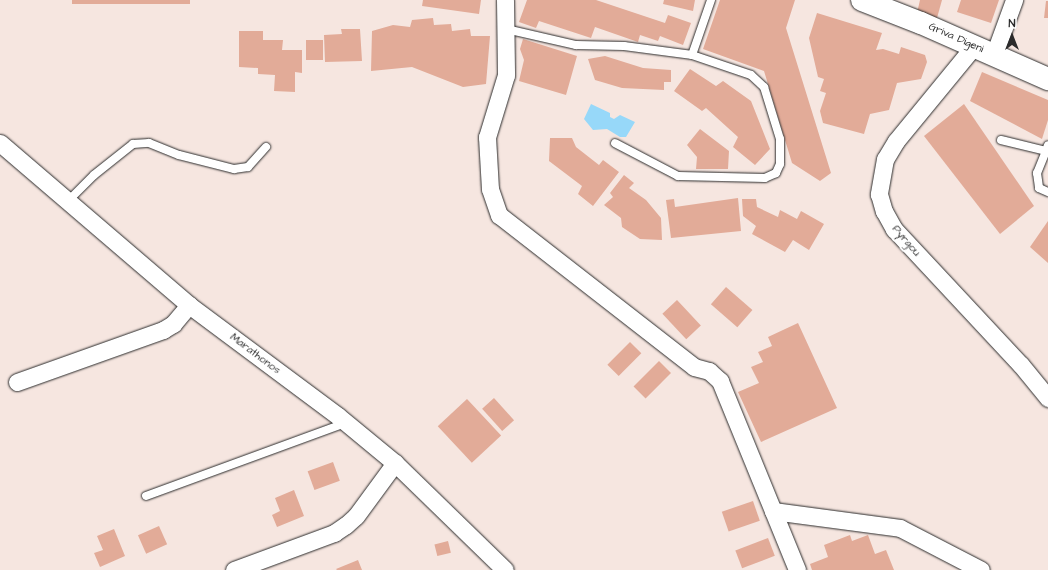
<!DOCTYPE html>
<html>
<head>
<meta charset="utf-8">
<style>
  body { margin:0 }
  #map { position:relative; width:1048px; height:570px; overflow:hidden; background:#f6e6e0; font-family:"Architects Daughter",sans-serif }
  div>[style] { position:absolute }
  .water>* { inset:0; background:#97d8f9 }
  .building>* { inset:0; background:#e2ab98; transform-origin:0 0 }
  .roads { filter:drop-shadow(0 0 1px #2b2b2b) drop-shadow(0 0 1px #2b2b2b) }
  .service>* { height:8px; margin:-4px; padding:0 4px; transform-origin:4px; border-radius:4px; background:#fff }
  .minor>* { height:17px; margin:-8.5px; padding:0 8.5px; transform-origin:8.5px; border-radius:8.5px; background:#fff }
  .secondary>* { height:22px; margin:-11px; padding:0 11px; transform-origin:11px; border-radius:11px; background:#fff }
  span { translate:-50% -50%; white-space:nowrap; text-align:center; line-height:1.15; -webkit-text-stroke:4px #fff; paint-order:stroke }
  .street-label { font-size:11px; color:#2b2b2b }
  .north { position:absolute; left:992px; top:16px; width:40px; height:40px; -webkit-text-stroke:3px #fff; paint-order:stroke; rotate:0deg; font-size:11px; font-weight:700; line-height:16px; text-align:center; color:#2b2b2b }
  .north::after { content:''; display:block; margin:auto; width:14px; height:18px; background:#2b2b2b; clip-path:polygon(50% 0,100% 100%,50% 72%,0 100%) }
</style>
</head>
<body>
<div id="map">
  <div class="water">
    <i style="clip-path:polygon(591px 104px,610px 113px,610px 117px,614px 119px,620px 115px,635px 122px,626px 137px,620px 137px,607px 129px,593px 130px,584px 119px)"></i>
  </div>
  <div class="building">
    <i style="left:72px;top:0;width:118px;height:4px"></i>
    <i style="clip-path:polygon(423px 0,481px 0,479px 14px,422px 6px)"></i>
    <i style="clip-path:polygon(527px 0,596px 0,665px 23px,668px 15px,691px 23px,683px 45px,660px 36px,658px 41px,640px 35px,638px 42px,595px 27px,591px 38px,539px 21px,536px 28px,519px 22px)"></i>
    <i style="clip-path:polygon(664px 0,695px 0,693px 11px,663px 4px)"></i>
    <i style="clip-path:polygon(720px 0,795px 0,786px 28px,831px 173px,820px 181px,792px 163px,764px 71px,703px 49px)"></i>
    <i style="clip-path:polygon(920px 0,942px 0,937px 18px,917px 13px)"></i>
    <i style="clip-path:polygon(961px 0,999px 0,991px 23px,957px 12px)"></i>
    <i style="clip-path:polygon(1046px 1px,1048px 1px,1048px 18px,1044px 18px)"></i>
    <i style="clip-path:polygon(817px 13px,882px 33px,876px 50px,883px 49px,899px 54px,901px 47px,925px 55px,927px 62px,921px 79px,897px 83px,889px 110px,870px 114px,864px 134px,823px 123px,820px 111px,826px 93px,820px 91px,824px 79px,818px 77px,809px 38px)"></i>
    <i style="clip-path:polygon(433px 18px,434px 25px,451px 24px,452px 31px,470px 29px,471px 36px,490px 36px,486px 84px,463px 87px,412px 67px,371px 71px,372px 31px,393px 25px,410px 27px,412px 20px)"></i>
    <i style="clip-path:polygon(341px 29px,360px 29px,362px 61px,325px 62px,324px 35px,342px 34px)"></i>
    <i style="clip-path:polygon(239px 31px,263px 31px,263px 40px,283px 40px,282px 50px,302px 50px,302px 73px,295px 72px,295px 92px,274px 91px,275px 75px,258px 74px,258px 68px,239px 67px)"></i>
    <i style="clip-path:polygon(523px 39px,577px 56px,566px 95px,519px 81px,524px 60px,520px 49px)"></i>
    <i style="left:306px;top:40px;width:17px;height:20px"></i>
    <i style="clip-path:polygon(605px 56px,643px 68px,671px 70px,671px 82px,664px 82px,664px 90px,622px 88px,595px 80px,588px 59px)"></i>
    <i style="clip-path:polygon(690px 69px,716px 86px,723px 81px,751px 101px,770px 149px,755px 165px,733px 147px,738px 137px,706px 108px,702px 111px,674px 91px)"></i>
    <i style="clip-path:polygon(982px 72px,1048px 100px,1048px 120px,1042px 139px,970px 101px)"></i>
    <i style="clip-path:polygon(964px 104px,1034px 206px,1000px 234px,924px 136px)"></i>
    <i style="clip-path:polygon(700px 129px,729px 151px,728px 169px,696px 169px,697px 157px,687px 145px)"></i>
    <i style="clip-path:polygon(550px 138px,572px 138px,576px 147px,599px 165px,603px 160px,619px 172px,593px 206px,578px 194px,582px 186px,549px 161px)"></i>
    <i style="clip-path:polygon(624px 175px,634px 183px,629px 188px,646px 200px,661px 218px,662px 240px,640px 239px,622px 227px,621px 218px,604px 205px,613px 197px,610px 193px)"></i>
    <i style="clip-path:polygon(738px 198px,741px 231px,671px 238px,666px 200px,674px 199px,675px 207px)"></i>
    <i style="clip-path:polygon(742px 199px,756px 199px,757px 207px,778px 217px,780px 210px,797px 219px,801px 211px,824px 224px,809px 250px,793px 240px,785px 252px,752px 234px,756px 226px,743px 216px)"></i>
    <i style="clip-path:polygon(1048px 221px,1048px 263px,1030px 247px)"></i>
    <i style="left:726px;top:287px;width:35px;height:23px;rotate:41deg"></i>
    <i style="left:677px;top:300px;width:35px;height:20px;rotate:47deg"></i>
    <i style="clip-path:polygon(798px 323px,837px 408px,761px 442px,738px 392px,759px 383px,751px 367px,763px 362px,758px 352px,772px 346px,768px 337px)"></i>
    <i style="left:630px;top:342px;width:16px;height:32px;rotate:45deg"></i>
    <i style="left:659px;top:361px;width:17px;height:36px;rotate:45deg"></i>
    <i style="left:494px;top:398px;width:30px;height:16px;rotate:48deg"></i>
    <i style="left:467px;top:399px;width:50px;height:40px;rotate:47deg"></i>
    <i style="left:333px;top:462px;width:20px;height:27px;rotate:70deg"></i>
    <i style="clip-path:polygon(294px 490px,304px 516px,277px 527px,272px 515px,280px 511px,275px 498px)"></i>
    <i style="left:753px;top:501px;width:21px;height:33px;rotate:71deg"></i>
    <i style="left:159px;top:526px;width:20px;height:23px;rotate:66deg"></i>
    <i style="clip-path:polygon(114px 529px,125px 556px,100px 567px,94px 553px,103px 550px,97px 536px)"></i>
    <i style="clip-path:polygon(850px 535px,852px 541px,868px 535px,875px 554px,886px 550px,894px 570px,812px 570px,810px 564px,828px 557px,824px 545px)"></i>
    <i style="left:768px;top:538px;width:19px;height:35px;rotate:69deg"></i>
    <i style="left:448px;top:541px;width:12px;height:14px;rotate:76deg"></i>
    <i style="clip-path:polygon(358px 560px,362px 570px,337px 570px,336px 569px)"></i>
  </div>
  <div class="roads">
    <div class="service">
      <i style="left:506px;top:29px;width:72px;rotate:12.9deg"></i>
      <i style="left:576px;top:45px;width:48px;rotate:1.2deg"></i>
      <i style="left:624px;top:46px;width:69px;rotate:7.5deg"></i>
      <i style="left:692px;top:55px;width:62px;rotate:18.7deg"></i>
      <i style="left:751px;top:75px;width:18px;rotate:43deg"></i>
      <i style="left:764px;top:87px;width:54px;rotate:72.9deg"></i>
      <i style="left:780px;top:139px;width:25px;rotate:90deg"></i>
      <i style="left:780px;top:164px;width:10px;rotate:114deg"></i>
      <i style="left:776px;top:173px;width:12px;rotate:156deg"></i>
      <i style="left:765px;top:178px;width:87px;rotate:-178.7deg"></i>
      <i style="left:678px;top:176px;width:71px;rotate:-152.4deg"></i>
      <i style="left:692px;top:55px;width:58px;rotate:-70.9deg"></i>
      <i style="left:1001px;top:140px;width:46px;rotate:13.7deg"></i>
      <i style="left:1046px;top:151px;width:6px;rotate:-72deg"></i>
      <i style="left:1046px;top:151px;width:24px;rotate:112deg"></i>
      <i style="left:1037px;top:173px;width:15px;rotate:82deg"></i>
      <i style="left:1039px;top:188px;width:10px;rotate:24deg"></i>
      <i style="left:67px;top:202px;width:38px;rotate:-45deg"></i>
      <i style="left:94px;top:175px;width:50px;rotate:-38.5deg"></i>
      <i style="left:133px;top:144px;width:16px;rotate:-4deg"></i>
      <i style="left:149px;top:143px;width:32px;rotate:22deg"></i>
      <i style="left:179px;top:155px;width:57px;rotate:14.3deg"></i>
      <i style="left:234px;top:169px;width:14px;rotate:-8deg"></i>
      <i style="left:248px;top:167px;width:27px;rotate:-48deg"></i>
      <i style="left:146px;top:496px;width:213px;rotate:-20.1deg"></i>
    </div>
    <div class="minor">
      <i style="left:505px;top:0;width:75px;rotate:89.2deg"></i>
      <i style="left:506px;top:75px;width:65px;rotate:107deg"></i>
      <i style="left:487px;top:137px;width:52px;rotate:86.7deg"></i>
      <i style="left:490px;top:189px;width:28px;rotate:71deg"></i>
      <i style="left:499px;top:215px;width:247px;rotate:37.9deg"></i>
      <i style="left:694px;top:367px;width:16px;rotate:15deg"></i>
      <i style="left:709px;top:371px;width:15px;rotate:42deg"></i>
      <i style="left:720px;top:381px;width:204px;rotate:67.8deg"></i>
      <i style="left:974px;top:46px;width:123px;rotate:129.4deg"></i>
      <i style="left:896px;top:141px;width:21px;rotate:121deg"></i>
      <i style="left:885px;top:159px;width:36px;rotate:100deg"></i>
      <i style="left:879px;top:194px;width:18px;rotate:74deg"></i>
      <i style="left:884px;top:211px;width:21px;rotate:61deg"></i>
      <i style="left:894px;top:229px;width:186px;rotate:47deg"></i>
      <i style="left:1021px;top:365px;width:43px;rotate:50.7deg"></i>
      <i style="left:994px;top:55px;width:59px;rotate:-70deg"></i>
      <i style="left:0;top:143px;width:249px;rotate:40.6deg"></i>
      <i style="left:189px;top:305px;width:186px;rotate:36.7deg"></i>
      <i style="left:338px;top:416px;width:74px;rotate:39.5deg"></i>
      <i style="left:395px;top:463px;width:153px;rotate:44.2deg"></i>
      <i style="left:17px;top:382px;width:155px;rotate:-19.6deg"></i>
      <i style="left:163px;top:330px;width:12px;rotate:-31deg"></i>
      <i style="left:173px;top:324px;width:25px;rotate:-50deg"></i>
      <i style="left:773px;top:511px;width:128px;rotate:7.6deg"></i>
      <i style="left:900px;top:528px;width:91px;rotate:27.4deg"></i>
      <i style="left:234px;top:570px;width:107px;rotate:-20.3deg"></i>
      <i style="left:334px;top:533px;width:14px;rotate:-34deg"></i>
      <i style="left:346px;top:525px;width:13px;rotate:-42deg"></i>
      <i style="left:356px;top:516px;width:66px;rotate:-53.7deg"></i>
    </div>
    <div class="secondary">
      <i style="left:862px;top:0;width:63px;rotate:21.3deg"></i>
      <i style="left:921px;top:23px;width:139px;rotate:23.8deg"></i>
    </div>
  </div>
  <div class="street-label">
    <span style="left:956px;top:38px;rotate:24deg">Griva Digeni</span>
    <span style="left:906px;top:241px;rotate:49deg">Pyrgou</span>
    <span style="left:255px;top:354px;rotate:37deg">Marathonos</span>
  </div>
  <div class="north">N</div>
</div>
</body>
</html>
